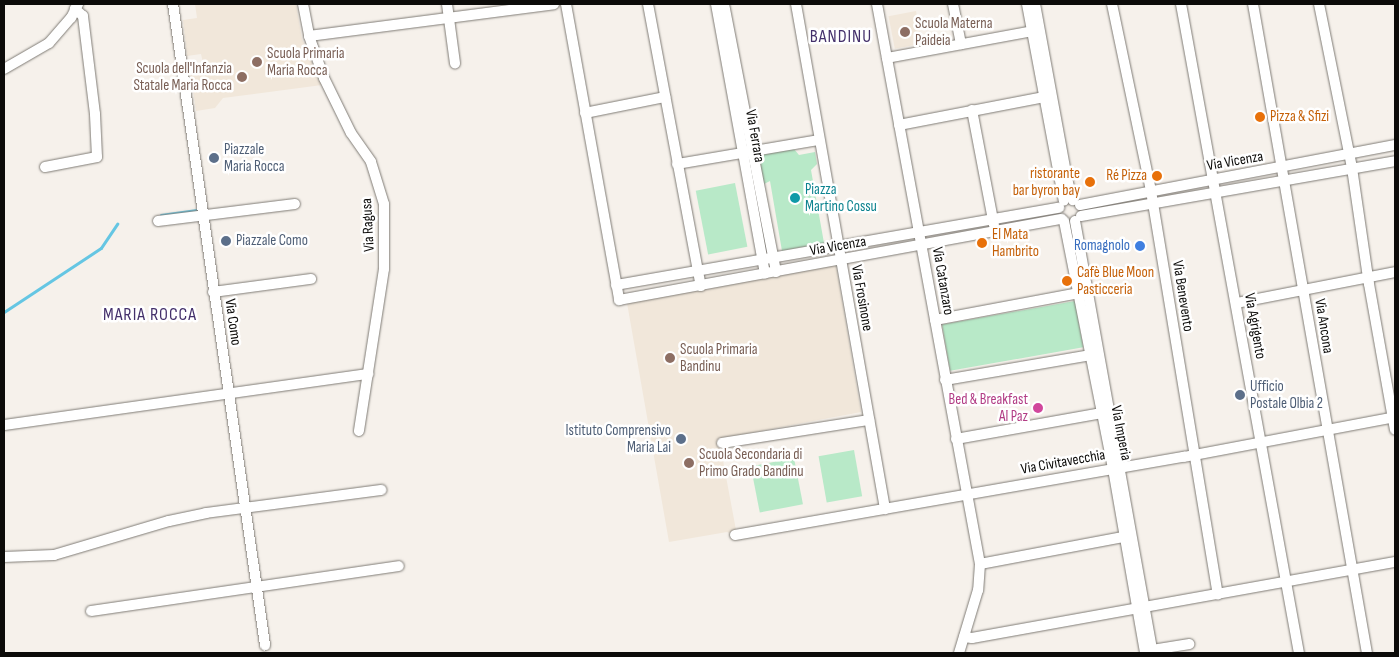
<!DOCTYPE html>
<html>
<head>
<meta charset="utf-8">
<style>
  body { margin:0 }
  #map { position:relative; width:1399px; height:657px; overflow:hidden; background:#f6f1eb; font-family:"Sofia Sans Condensed",sans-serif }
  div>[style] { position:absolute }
  .built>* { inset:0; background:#f1e7da; transform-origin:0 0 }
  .green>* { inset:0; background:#b8e9c8; transform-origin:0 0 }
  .stream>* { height:2.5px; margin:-1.25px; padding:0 1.25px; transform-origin:1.25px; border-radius:1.25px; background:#65c6e3 }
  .roads { filter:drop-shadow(0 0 1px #7f7b75) drop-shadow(0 0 1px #7f7b75) }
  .minor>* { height:10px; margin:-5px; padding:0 5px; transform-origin:5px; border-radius:5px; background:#fff }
  .dots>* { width:14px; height:14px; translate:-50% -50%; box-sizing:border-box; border:2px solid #fff; border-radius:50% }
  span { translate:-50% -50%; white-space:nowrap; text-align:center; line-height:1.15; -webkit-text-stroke:5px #fff; paint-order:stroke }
  .education-label { font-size:15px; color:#785e54 }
  .left { translate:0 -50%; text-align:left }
  .right { translate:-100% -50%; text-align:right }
  .food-label { font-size:15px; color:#c56008 }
  .street-label { font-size:15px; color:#0c0b09 }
  .service-label { font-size:15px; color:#4e5e75 }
  .culture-label { font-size:15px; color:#0d838f }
  .shop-label { font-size:15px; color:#366cbe }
  .hotel-label { font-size:15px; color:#b23c85 }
  .quarter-label { font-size:18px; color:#44306b; letter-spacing:1px }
  .frame { position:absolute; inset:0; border:5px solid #0c0b09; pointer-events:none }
</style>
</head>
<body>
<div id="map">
  <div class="built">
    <i style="clip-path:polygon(195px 4px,296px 4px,302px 39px,322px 85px,223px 98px,215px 108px,196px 111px,190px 69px,204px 67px,201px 54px,187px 56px,183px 20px,197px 18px)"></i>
    <i style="left:916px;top:11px;width:33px;height:28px;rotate:79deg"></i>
    <i style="clip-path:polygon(836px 265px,861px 412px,719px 439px,736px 530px,729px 533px,727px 532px,669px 542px,627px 303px)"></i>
  </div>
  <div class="green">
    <i style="clip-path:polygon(794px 149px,799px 155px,815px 152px,817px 164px,811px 170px,824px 243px,782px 251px,770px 181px,764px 184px,758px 155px)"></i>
    <i style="left:735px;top:183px;width:65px;height:40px;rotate:79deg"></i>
    <i style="left:1075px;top:301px;width:47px;height:135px;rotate:80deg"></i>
    <i style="left:854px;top:450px;width:47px;height:36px;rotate:80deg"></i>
    <i style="left:794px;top:458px;width:47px;height:44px;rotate:79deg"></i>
  </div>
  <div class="stream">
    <i style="left:161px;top:215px;width:36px;rotate:-8deg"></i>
    <i style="left:4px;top:312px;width:116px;rotate:-33.4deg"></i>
    <i style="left:101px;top:248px;width:29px;rotate:-56deg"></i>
  </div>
  <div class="roads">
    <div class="minor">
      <i style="left:173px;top:4px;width:648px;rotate:81.83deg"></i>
      <i style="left:303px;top:4px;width:33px;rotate:79deg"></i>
      <i style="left:309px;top:36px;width:45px;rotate:70.3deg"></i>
      <i style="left:324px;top:78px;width:61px;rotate:63.9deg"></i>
      <i style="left:351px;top:133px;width:35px;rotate:55deg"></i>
      <i style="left:371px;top:162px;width:44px;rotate:72.8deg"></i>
      <i style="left:384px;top:204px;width:65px;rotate:90deg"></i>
      <i style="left:384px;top:269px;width:164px;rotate:98.8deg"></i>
      <i style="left:447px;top:4px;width:60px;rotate:82.3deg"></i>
      <i style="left:566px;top:4px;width:301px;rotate:79.8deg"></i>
      <i style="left:619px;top:300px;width:450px;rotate:-10.4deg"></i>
      <i style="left:648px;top:4px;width:287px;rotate:79.4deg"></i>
      <i style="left:716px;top:4px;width:274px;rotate:79.7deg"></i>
      <i style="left:724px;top:4px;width:273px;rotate:79deg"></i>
      <i style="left:796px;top:4px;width:513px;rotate:80deg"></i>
      <i style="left:877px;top:4px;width:569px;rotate:79.58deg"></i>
      <i style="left:980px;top:564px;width:26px;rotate:94deg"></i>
      <i style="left:978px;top:590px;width:66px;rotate:106.8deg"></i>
      <i style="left:953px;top:4px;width:41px;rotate:78.7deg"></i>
      <i style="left:1027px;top:4px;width:200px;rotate:79.4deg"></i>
      <i style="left:1035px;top:4px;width:182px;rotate:79.6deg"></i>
      <i style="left:1068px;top:183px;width:18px;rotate:74deg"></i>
      <i style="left:1112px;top:4px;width:191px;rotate:78.2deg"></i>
      <i style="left:1151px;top:191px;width:409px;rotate:80.6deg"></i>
      <i style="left:1181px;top:4px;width:660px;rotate:79.7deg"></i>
      <i style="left:1253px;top:4px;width:659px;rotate:80.04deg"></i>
      <i style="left:1319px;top:4px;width:167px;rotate:78.6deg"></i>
      <i style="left:1352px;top:168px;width:117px;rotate:81.7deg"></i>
      <i style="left:1369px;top:284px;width:148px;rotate:79.9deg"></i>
      <i style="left:309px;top:36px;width:247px;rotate:-7.4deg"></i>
      <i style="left:887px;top:58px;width:147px;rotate:-10.5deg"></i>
      <i style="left:4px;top:69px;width:52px;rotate:-30deg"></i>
      <i style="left:49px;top:43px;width:33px;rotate:-49deg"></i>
      <i style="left:71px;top:18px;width:16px;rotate:-63deg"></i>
      <i style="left:972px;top:110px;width:117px;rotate:79.2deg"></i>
      <i style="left:585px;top:113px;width:82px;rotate:-11.3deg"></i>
      <i style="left:899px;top:125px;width:148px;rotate:-10.9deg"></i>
      <i style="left:677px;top:164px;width:144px;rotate:-9.6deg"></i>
      <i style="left:45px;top:167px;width:53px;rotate:-10.9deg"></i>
      <i style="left:97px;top:157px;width:43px;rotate:-92.7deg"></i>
      <i style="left:95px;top:114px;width:99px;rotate:-97deg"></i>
      <i style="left:83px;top:16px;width:11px;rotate:-139deg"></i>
      <i style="left:1080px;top:205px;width:321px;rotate:-10.8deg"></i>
      <i style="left:1081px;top:216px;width:319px;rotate:-9.9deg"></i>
      <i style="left:158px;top:221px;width:138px;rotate:-7.1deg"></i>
      <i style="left:1064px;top:221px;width:253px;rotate:78.8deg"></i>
      <i style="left:1113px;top:469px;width:187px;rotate:80.1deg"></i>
      <i style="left:1075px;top:221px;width:439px;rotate:79.8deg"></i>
      <i style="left:616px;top:285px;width:450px;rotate:-9.9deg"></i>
      <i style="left:213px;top:292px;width:99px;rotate:-7.6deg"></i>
      <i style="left:1237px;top:303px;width:161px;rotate:-11.1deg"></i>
      <i style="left:935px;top:320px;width:152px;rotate:-10.6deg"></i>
      <i style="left:945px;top:380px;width:154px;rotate:-9.7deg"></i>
      <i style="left:4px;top:425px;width:368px;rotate:-8deg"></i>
      <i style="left:956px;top:439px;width:154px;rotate:-10.1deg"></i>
      <i style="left:722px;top:443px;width:149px;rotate:-8.9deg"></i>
      <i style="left:735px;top:535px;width:456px;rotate:-9.9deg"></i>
      <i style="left:1184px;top:457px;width:215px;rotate:-10.7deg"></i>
      <i style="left:4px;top:557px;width:50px;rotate:-2.3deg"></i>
      <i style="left:54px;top:555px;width:120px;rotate:-16.5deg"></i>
      <i style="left:169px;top:521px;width:38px;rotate:-12deg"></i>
      <i style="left:206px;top:513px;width:177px;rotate:-7.5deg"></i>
      <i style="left:980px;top:564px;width:151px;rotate:-10.7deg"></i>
      <i style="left:91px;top:611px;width:311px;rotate:-8.3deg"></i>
      <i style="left:964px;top:637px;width:8px;rotate:7deg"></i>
      <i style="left:972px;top:638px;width:430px;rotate:-10.2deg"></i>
      <i style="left:1146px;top:651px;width:44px;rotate:-9.2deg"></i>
    </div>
  </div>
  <div class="dots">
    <i style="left:905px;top:32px;background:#8d6e63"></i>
    <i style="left:257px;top:62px;background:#8d6e63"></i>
    <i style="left:242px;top:77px;background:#8d6e63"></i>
    <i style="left:1260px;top:117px;background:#e8710a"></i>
    <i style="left:214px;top:158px;background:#5c6f8a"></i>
    <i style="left:1157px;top:176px;background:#e8710a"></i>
    <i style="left:1090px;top:182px;background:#e8710a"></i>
    <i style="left:795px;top:198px;background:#0f9aa8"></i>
    <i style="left:226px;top:241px;background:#5c6f8a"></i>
    <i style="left:982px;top:243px;background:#e8710a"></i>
    <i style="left:1140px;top:246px;background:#3f7fe0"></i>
    <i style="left:1067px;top:281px;background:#e8710a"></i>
    <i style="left:670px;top:358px;background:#8d6e63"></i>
    <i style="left:1240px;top:395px;background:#5c6f8a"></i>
    <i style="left:1038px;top:408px;background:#d1479c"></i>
    <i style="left:681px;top:439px;background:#5c6f8a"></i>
    <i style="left:689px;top:463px;background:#8d6e63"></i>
  </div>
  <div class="education-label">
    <span class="left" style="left:915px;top:32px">Scuola Materna<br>Paideia</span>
    <span class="left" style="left:267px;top:62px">Scuola Primaria<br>Maria Rocca</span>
    <span class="right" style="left:232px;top:77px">Scuola dell'Infanzia<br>Statale Maria Rocca</span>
    <span class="left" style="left:680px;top:358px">Scuola Primaria<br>Bandinu</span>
    <span class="left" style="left:699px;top:463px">Scuola Secondaria di<br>Primo Grado Bandinu</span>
  </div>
  <div class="food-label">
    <span class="left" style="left:1270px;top:117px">Pizza &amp; Sfizi</span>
    <span class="right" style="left:1080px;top:182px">ristorante<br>bar byron bay</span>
    <span class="right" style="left:1147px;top:176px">Ré Pizza</span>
    <span class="left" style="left:992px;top:243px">El Mata<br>Hambrito</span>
    <span class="left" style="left:1077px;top:281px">Cafè Blue Moon<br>Pasticceria</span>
  </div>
  <div class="street-label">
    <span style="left:755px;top:136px;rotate:80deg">Via Ferrara</span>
    <span style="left:1235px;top:161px;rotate:-10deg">Via Vicenza</span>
    <span style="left:368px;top:225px;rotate:-93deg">Via Ragusa</span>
    <span style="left:838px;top:246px;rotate:-10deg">Via Vicenza</span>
    <span style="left:943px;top:281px;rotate:80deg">Via Catanzaro</span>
    <span style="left:1183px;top:296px;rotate:81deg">Via Benevento</span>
    <span style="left:862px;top:298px;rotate:80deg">Via Frosinone</span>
    <span style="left:233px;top:322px;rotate:82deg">Via Como</span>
    <span style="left:1255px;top:326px;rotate:80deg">Via Agrigento</span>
    <span style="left:1324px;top:326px;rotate:81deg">Via Ancona</span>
    <span style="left:1121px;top:433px;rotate:79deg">Via Imperia</span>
    <span style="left:1063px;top:462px;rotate:-10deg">Via Civitavecchia</span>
  </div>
  <div class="service-label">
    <span class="left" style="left:224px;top:158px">Piazzale<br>Maria Rocca</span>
    <span class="left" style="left:236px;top:241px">Piazzale Como</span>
    <span class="left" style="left:1250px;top:395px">Ufficio<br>Postale Olbia 2</span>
    <span class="right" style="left:671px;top:439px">Istituto Comprensivo<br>Maria Lai</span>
  </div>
  <div class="culture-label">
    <span class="left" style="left:805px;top:198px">Piazza<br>Martino Cossu</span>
  </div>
  <div class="shop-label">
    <span class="right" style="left:1130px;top:246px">Romagnolo</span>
  </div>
  <div class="hotel-label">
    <span class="right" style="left:1028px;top:408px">Bed &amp; Breakfast<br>Al Paz</span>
  </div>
  <div class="quarter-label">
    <span style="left:841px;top:37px">BANDINU</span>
    <span style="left:150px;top:315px">MARIA ROCCA</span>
  </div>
  <div class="frame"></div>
</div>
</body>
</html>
